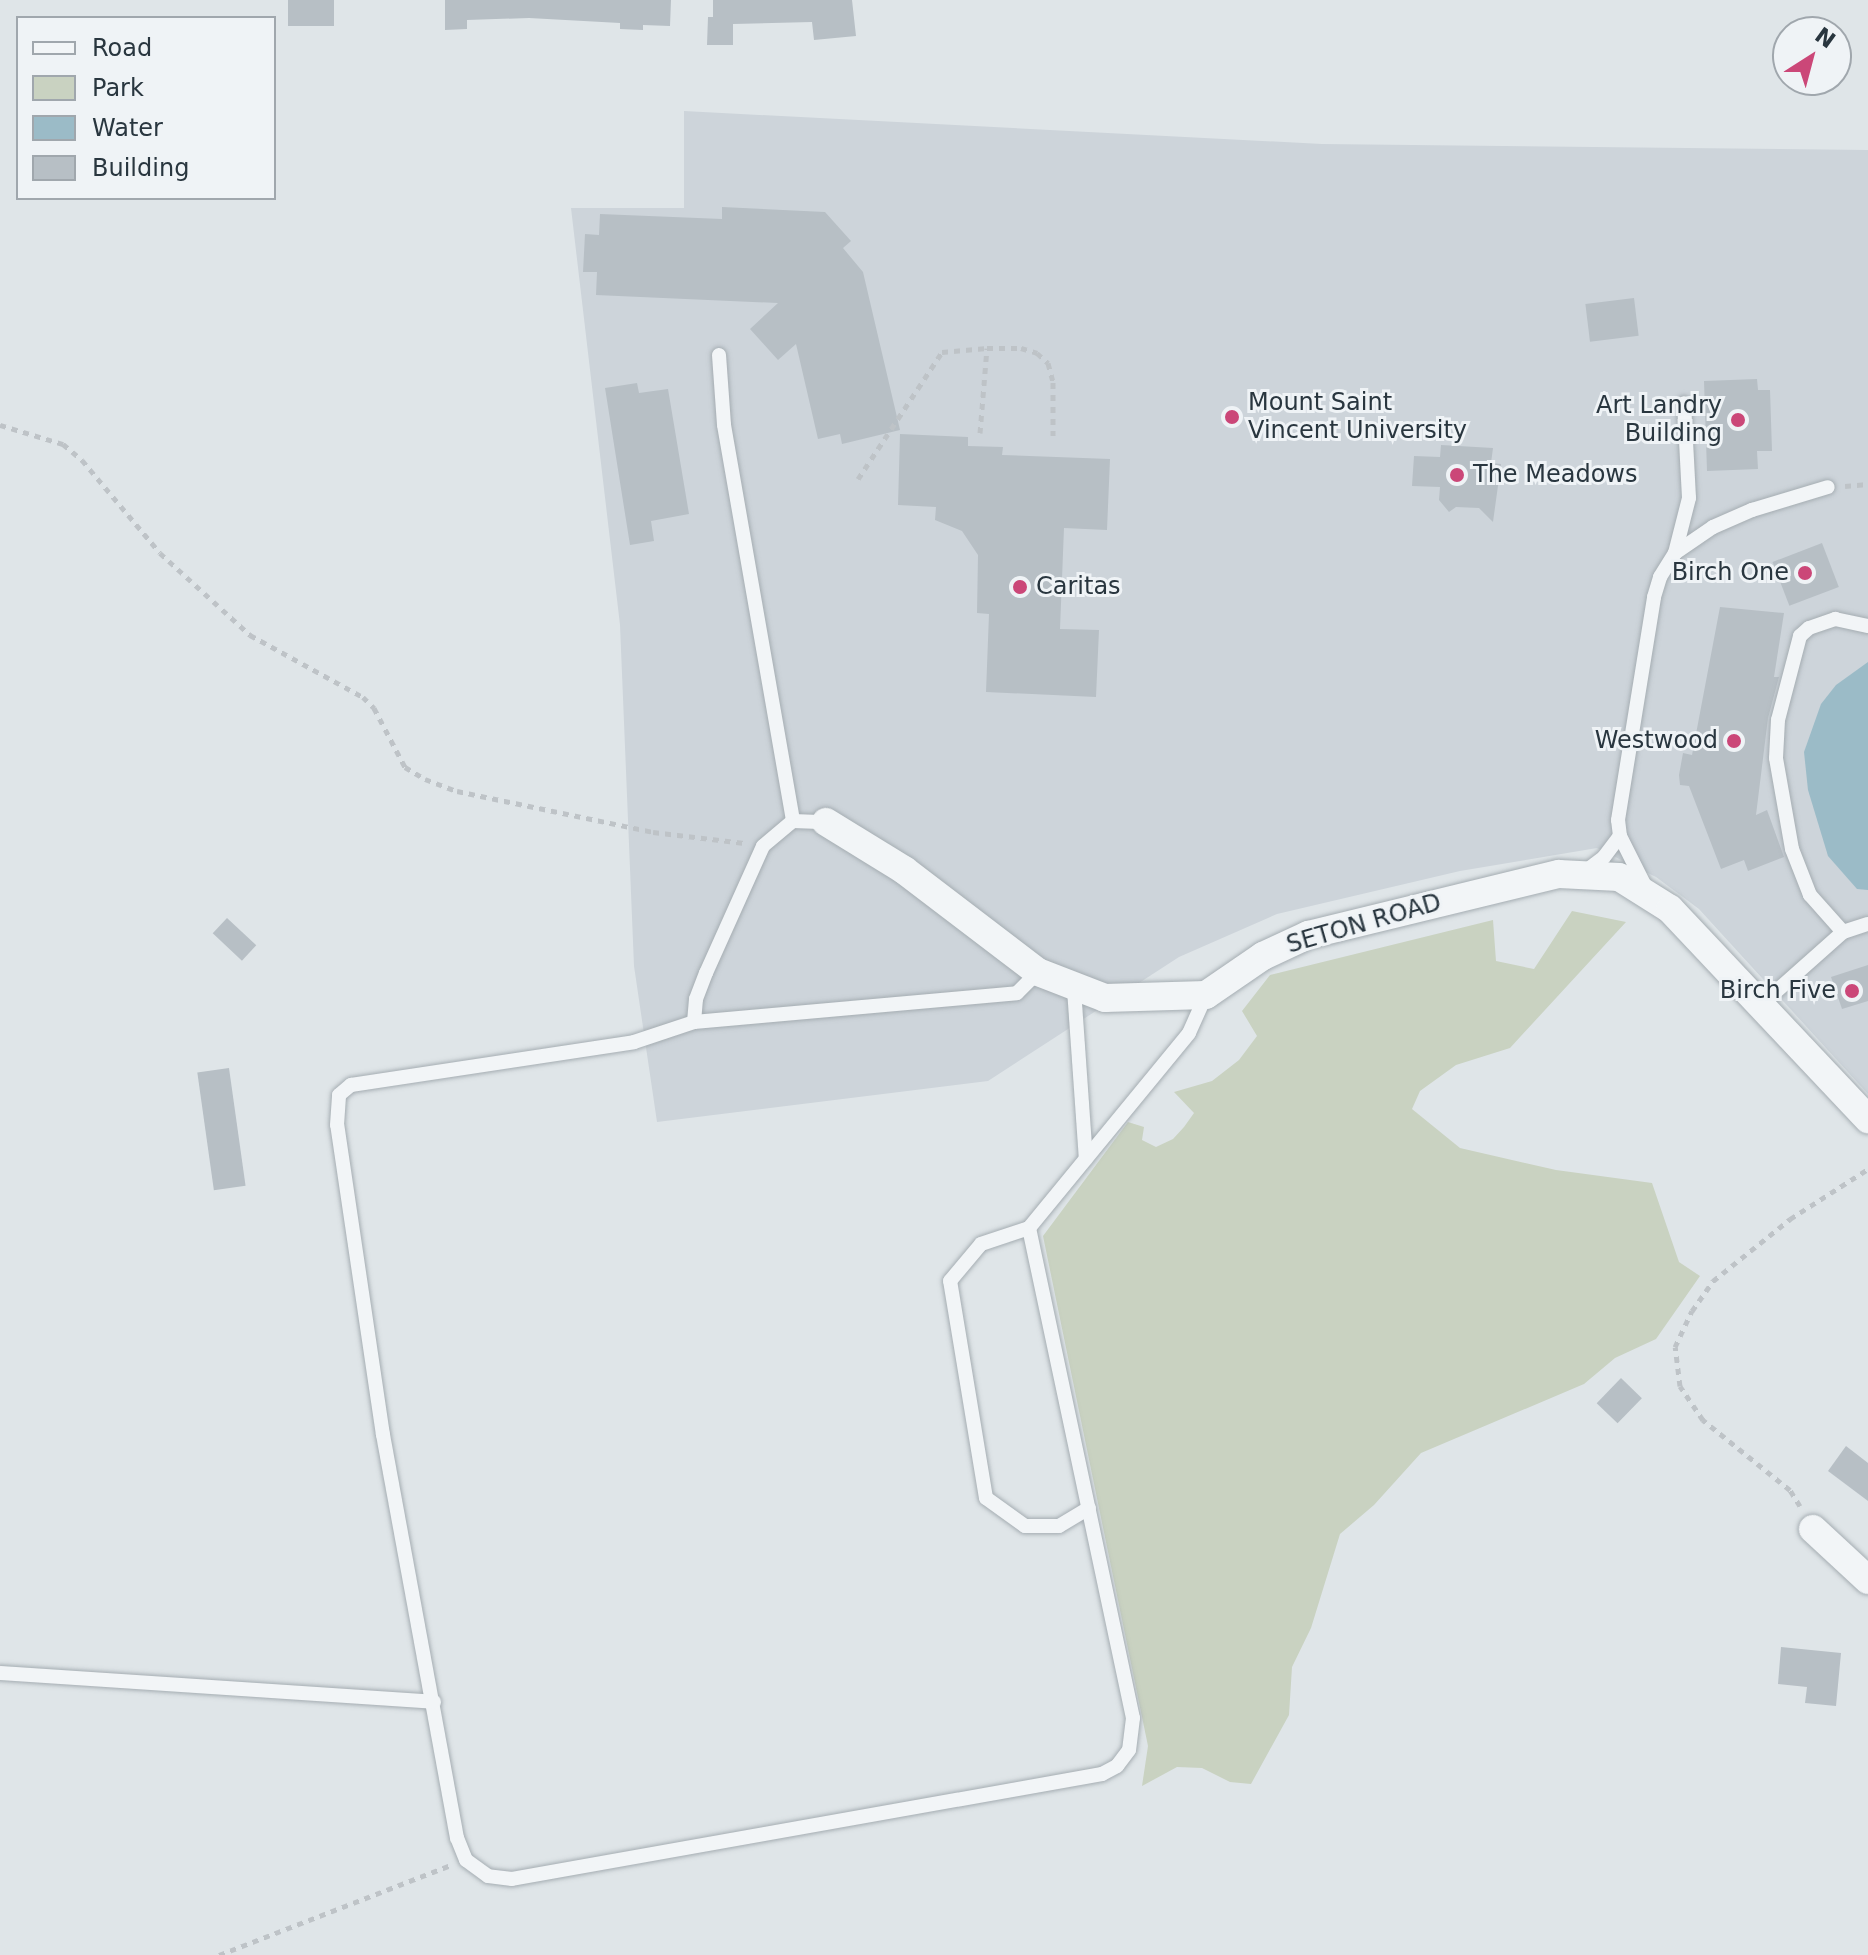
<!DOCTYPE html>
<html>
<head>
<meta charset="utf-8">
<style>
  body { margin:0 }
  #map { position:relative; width:1868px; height:1955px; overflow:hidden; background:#dfe5e8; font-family:"DejaVu Sans",sans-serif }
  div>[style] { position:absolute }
  .built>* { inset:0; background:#cdd4da }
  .green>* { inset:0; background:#c9d2c1 }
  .water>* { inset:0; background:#9bbbc7 }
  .building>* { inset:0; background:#b7bfc5; transform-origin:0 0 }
  .path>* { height:5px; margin-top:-2.5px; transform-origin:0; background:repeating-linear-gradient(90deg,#bec3c7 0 6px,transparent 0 12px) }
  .roads { filter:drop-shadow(0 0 2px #a5adb2) drop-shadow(0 0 2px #a5adb2) }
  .service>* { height:14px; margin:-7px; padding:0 7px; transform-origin:7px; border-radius:7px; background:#f2f5f7 }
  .minor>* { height:28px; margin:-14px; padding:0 14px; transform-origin:14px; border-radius:14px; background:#f2f5f7 }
  .dots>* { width:22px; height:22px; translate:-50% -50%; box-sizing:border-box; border:4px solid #eff3f6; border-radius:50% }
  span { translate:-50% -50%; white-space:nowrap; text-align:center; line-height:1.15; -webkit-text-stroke:6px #eff3f6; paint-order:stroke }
  .poi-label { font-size:24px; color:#29363f }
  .left { translate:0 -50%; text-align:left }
  .right { translate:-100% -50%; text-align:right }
  .street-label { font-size:24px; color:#29363f }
  .legend { position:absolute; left:16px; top:16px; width:260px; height:184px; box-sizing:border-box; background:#eff3f6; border:2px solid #a0a7ad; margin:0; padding:10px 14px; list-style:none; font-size:24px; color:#29363f }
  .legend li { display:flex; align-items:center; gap:16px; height:40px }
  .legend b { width:40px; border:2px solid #a0a7ad }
  .north { position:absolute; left:1772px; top:16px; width:80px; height:80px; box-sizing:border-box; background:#eff3f6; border:2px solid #a0a7ad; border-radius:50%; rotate:36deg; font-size:22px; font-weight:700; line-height:32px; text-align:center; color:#29363f }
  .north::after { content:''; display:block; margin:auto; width:28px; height:36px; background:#cb4778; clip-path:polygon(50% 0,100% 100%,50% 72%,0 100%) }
</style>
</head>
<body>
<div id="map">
  <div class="built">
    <i style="clip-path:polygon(684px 111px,1322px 144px,1868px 150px,1868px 1094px,1699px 909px,1656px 877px,1597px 848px,1460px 871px,1277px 914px,1179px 957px,988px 1081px,657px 1122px,634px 966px,620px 625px,571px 208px,684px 208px)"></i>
  </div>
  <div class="green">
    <i style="clip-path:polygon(1572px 911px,1626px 922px,1510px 1048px,1456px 1065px,1420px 1091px,1412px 1109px,1460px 1148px,1556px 1170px,1652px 1183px,1679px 1262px,1700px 1276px,1656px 1339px,1615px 1358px,1584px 1384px,1421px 1453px,1374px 1505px,1340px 1534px,1311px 1628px,1292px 1667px,1289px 1715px,1251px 1784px,1230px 1782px,1202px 1768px,1177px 1767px,1142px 1786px,1148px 1746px,1043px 1236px,1128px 1122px,1144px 1127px,1142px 1140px,1156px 1147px,1173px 1139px,1184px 1127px,1194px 1113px,1174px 1092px,1212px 1081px,1239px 1060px,1257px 1036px,1242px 1011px,1270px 975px,1493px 920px,1496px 961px,1534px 969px)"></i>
  </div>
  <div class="water">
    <i style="clip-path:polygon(1868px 662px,1868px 890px,1857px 889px,1828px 856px,1808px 790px,1804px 752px,1821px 704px,1836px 685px)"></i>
  </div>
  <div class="building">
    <i style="left:288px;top:0;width:46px;height:26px"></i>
    <i style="clip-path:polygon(445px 0,671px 0,670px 26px,643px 25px,643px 30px,620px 29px,620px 23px,529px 18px,467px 20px,467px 29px,445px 30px)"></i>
    <i style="clip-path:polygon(713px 0,852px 0,856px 36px,814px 40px,812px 22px,733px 24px,733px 45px,707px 45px,708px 17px,713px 17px)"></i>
    <i style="clip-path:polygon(722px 207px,825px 212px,851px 241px,843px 248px,863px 272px,900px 430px,842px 444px,840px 434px,818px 439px,796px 344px,778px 360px,750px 329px,778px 303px,596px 295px,597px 272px,583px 272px,585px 234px,599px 235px,600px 214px,722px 219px)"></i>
    <i style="left:1634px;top:298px;width:38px;height:49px;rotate:83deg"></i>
    <i style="clip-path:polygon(1757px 379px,1758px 390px,1770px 390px,1772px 451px,1757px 451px,1758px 469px,1707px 471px,1704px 381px)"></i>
    <i style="clip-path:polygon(637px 383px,639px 393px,668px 389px,689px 514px,651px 521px,654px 541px,630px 545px,605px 388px)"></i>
    <i style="clip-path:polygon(900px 434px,968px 437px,968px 446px,1003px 447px,1002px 455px,1110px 459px,1107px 530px,1064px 528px,1060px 629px,1099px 630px,1096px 697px,986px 692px,989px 614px,977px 613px,978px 555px,962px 531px,935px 520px,936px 507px,898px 505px)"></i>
    <i style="clip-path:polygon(1441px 445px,1493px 448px,1491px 463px,1501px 464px,1493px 522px,1479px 508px,1456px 507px,1449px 512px,1439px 500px,1440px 487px,1412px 486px,1414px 456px,1440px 457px)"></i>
    <i style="left:1822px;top:543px;width:47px;height:53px;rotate:69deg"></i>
    <i style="clip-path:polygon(1720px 607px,1784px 613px,1774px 677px,1779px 677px,1768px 718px,1756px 815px,1767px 810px,1784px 857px,1748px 871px,1744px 860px,1721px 869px,1689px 786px,1680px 785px,1679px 775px,1683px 753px,1692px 755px)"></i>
    <i style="left:227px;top:918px;width:40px;height:21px;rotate:43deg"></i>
    <i style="clip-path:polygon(1868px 965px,1868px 1001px,1842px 1009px,1831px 977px)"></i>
    <i style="left:229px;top:1068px;width:119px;height:32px;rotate:82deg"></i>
    <i style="left:1621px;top:1378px;width:29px;height:35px;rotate:44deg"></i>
    <i style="clip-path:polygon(1846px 1446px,1868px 1463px,1868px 1501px,1828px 1471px)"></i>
    <i style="clip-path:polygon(1781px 1647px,1841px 1653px,1836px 1706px,1805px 1703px,1807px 1687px,1778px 1684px)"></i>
  </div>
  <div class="path">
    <i style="left:0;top:425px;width:66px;rotate:16.8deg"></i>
    <i style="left:63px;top:444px;width:25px;rotate:40deg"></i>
    <i style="left:82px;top:460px;width:121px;rotate:50deg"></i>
    <i style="left:160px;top:553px;width:122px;rotate:42.3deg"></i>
    <i style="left:250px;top:635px;width:129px;rotate:28.8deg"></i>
    <i style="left:363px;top:697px;width:16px;rotate:45deg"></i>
    <i style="left:374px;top:708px;width:67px;rotate:62.3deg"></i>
    <i style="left:405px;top:767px;width:23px;rotate:31deg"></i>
    <i style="left:425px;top:779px;width:34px;rotate:21deg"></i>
    <i style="left:457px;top:791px;width:200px;rotate:11.8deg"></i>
    <i style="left:653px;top:832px;width:92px;rotate:6.9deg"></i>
    <i style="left:980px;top:433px;width:85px;rotate:-85.3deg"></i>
    <i style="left:858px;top:479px;width:152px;rotate:-56.5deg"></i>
    <i style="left:942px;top:352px;width:45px;rotate:-5.1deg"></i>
    <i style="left:987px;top:348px;width:34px"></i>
    <i style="left:1021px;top:348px;width:17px;rotate:17deg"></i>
    <i style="left:1037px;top:353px;width:15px;rotate:42deg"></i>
    <i style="left:1048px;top:363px;width:20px;rotate:75deg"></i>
    <i style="left:1053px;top:382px;width:59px;rotate:90deg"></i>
    <i style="left:1845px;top:486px;width:23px;rotate:-5deg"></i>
    <i style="left:1800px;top:1506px;width:19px;rotate:-122deg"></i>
    <i style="left:1790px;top:1490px;width:112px;rotate:-141.2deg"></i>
    <i style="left:1703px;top:1420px;width:41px;rotate:-124.1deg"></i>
    <i style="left:1680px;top:1386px;width:39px;rotate:-97deg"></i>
    <i style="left:1675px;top:1347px;width:40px;rotate:-65deg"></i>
    <i style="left:1692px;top:1311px;width:37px;rotate:-55deg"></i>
    <i style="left:1713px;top:1281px;width:99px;rotate:-38.8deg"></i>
    <i style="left:1790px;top:1219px;width:93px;rotate:-32.7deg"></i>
    <i style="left:219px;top:1955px;width:247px;rotate:-21.2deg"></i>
  </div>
  <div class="roads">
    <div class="service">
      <i style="left:719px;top:355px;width:70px;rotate:85.9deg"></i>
      <i style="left:724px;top:425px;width:402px;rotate:80.1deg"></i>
      <i style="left:1675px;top:553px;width:46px;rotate:-34.4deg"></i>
      <i style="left:1713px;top:527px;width:43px;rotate:-23.6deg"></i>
      <i style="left:1752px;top:510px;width:79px;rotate:-16.8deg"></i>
      <i style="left:1583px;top:873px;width:26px;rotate:-37deg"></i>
      <i style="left:1604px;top:857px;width:26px;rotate:-53deg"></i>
      <i style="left:1646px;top:888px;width:58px;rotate:-116.6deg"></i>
      <i style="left:1620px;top:836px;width:16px;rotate:-97deg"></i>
      <i style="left:1618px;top:820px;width:226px;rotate:-80.8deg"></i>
      <i style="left:1654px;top:597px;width:21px;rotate:-73deg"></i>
      <i style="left:1660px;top:577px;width:28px;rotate:-58deg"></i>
      <i style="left:1675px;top:553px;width:57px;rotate:-75.7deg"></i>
      <i style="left:1689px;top:498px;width:95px;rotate:-93deg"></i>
      <i style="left:1843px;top:932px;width:50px;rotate:-131.7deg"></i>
      <i style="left:1810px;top:895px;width:49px;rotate:-111.4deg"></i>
      <i style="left:1792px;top:849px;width:92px;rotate:-100deg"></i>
      <i style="left:1776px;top:758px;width:38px;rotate:-87deg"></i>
      <i style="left:1778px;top:720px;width:87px;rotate:-75.3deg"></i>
      <i style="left:1800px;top:636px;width:12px;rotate:-42deg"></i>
      <i style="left:1809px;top:628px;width:28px;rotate:-19deg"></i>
      <i style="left:1835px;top:619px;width:34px;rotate:12deg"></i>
      <i style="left:1074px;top:989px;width:170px;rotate:86deg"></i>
      <i style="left:1762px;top:1004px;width:108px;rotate:-41.6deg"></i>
      <i style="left:1843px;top:932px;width:26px;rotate:-18deg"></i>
      <i style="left:694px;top:1022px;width:23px;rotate:-85deg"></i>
      <i style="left:696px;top:999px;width:28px;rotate:-69deg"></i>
      <i style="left:706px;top:973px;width:139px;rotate:-65.8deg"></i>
      <i style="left:763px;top:846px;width:39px;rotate:-40deg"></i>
      <i style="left:793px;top:821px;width:33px;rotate:2deg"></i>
      <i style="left:1029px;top:1228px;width:501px;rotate:78.02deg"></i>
      <i style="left:1133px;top:1718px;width:32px;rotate:97deg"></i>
      <i style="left:1129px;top:1750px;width:20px;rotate:127deg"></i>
      <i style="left:1117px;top:1766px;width:17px;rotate:152deg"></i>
      <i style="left:1102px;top:1774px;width:599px;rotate:169.91deg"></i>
      <i style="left:512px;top:1879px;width:24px;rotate:-173deg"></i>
      <i style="left:488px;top:1876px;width:27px;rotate:-144deg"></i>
      <i style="left:466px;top:1860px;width:24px;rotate:-112deg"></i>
      <i style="left:457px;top:1838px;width:410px;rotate:-100.4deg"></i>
      <i style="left:383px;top:1435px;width:313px;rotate:-98.4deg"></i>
      <i style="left:337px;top:1125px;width:30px;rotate:-86deg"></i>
      <i style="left:339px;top:1095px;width:16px;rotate:-40deg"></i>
      <i style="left:351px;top:1085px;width:286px;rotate:-8.6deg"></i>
      <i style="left:634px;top:1042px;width:63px;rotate:-18.4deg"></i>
      <i style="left:694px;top:1022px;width:324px;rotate:-5.1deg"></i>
      <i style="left:1017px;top:993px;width:30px;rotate:-45deg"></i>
      <i style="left:1089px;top:1508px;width:35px;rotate:149deg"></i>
      <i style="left:1059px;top:1526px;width:34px;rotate:180deg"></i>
      <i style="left:1025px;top:1526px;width:48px;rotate:-144.3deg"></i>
      <i style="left:986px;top:1498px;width:220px;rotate:-99.4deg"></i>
      <i style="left:950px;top:1281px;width:48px;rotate:-50deg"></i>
      <i style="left:981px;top:1244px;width:51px;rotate:-18.4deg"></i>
      <i style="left:1029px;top:1228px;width:252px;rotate:-50.6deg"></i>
      <i style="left:1189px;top:1033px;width:42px;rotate:-65.9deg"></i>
      <i style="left:0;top:1673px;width:435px;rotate:3.8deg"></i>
    </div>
    <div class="minor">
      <i style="left:826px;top:822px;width:92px;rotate:31.6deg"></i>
      <i style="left:904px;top:870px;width:168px;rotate:37.3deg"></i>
      <i style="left:1038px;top:972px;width:72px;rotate:21.2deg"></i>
      <i style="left:1105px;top:998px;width:101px;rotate:-1.7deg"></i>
      <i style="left:1206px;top:995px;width:69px;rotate:-34.4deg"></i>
      <i style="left:1263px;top:956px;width:50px;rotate:-25deg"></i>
      <i style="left:1308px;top:935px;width:258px;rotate:-13.7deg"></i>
      <i style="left:1559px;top:874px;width:60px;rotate:2.9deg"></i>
      <i style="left:1619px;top:877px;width:60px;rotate:32.1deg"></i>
      <i style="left:1670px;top:909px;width:289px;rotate:46.7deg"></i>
      <i style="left:1813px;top:1529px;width:75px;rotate:42.8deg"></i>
    </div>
  </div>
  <div class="dots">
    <i style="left:1232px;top:417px;background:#cb4778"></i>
    <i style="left:1738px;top:420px;background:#cb4778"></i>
    <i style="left:1457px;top:475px;background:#cb4778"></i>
    <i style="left:1805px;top:573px;background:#cb4778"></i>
    <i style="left:1020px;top:587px;background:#cb4778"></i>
    <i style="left:1734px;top:741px;background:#cb4778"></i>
    <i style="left:1852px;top:991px;background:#cb4778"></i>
  </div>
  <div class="poi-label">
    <span class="left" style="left:1248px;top:417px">Mount Saint<br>Vincent University</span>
    <span class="right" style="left:1722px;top:420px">Art Landry<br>Building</span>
    <span class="left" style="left:1473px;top:475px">The Meadows</span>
    <span class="right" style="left:1789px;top:573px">Birch One</span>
    <span class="left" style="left:1036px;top:587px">Caritas</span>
    <span class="right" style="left:1718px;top:741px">Westwood</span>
    <span class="right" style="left:1836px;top:991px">Birch Five</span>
  </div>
  <div class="street-label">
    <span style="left:1364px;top:924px;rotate:-16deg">SETON ROAD</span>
  </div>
  <ul class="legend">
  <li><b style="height:10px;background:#f2f5f7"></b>Road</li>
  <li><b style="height:22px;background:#c9d2c1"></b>Park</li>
  <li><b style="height:22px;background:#9bbbc7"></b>Water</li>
  <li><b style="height:22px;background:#b7bfc5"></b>Building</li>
  </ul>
  <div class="north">N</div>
</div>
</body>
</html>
